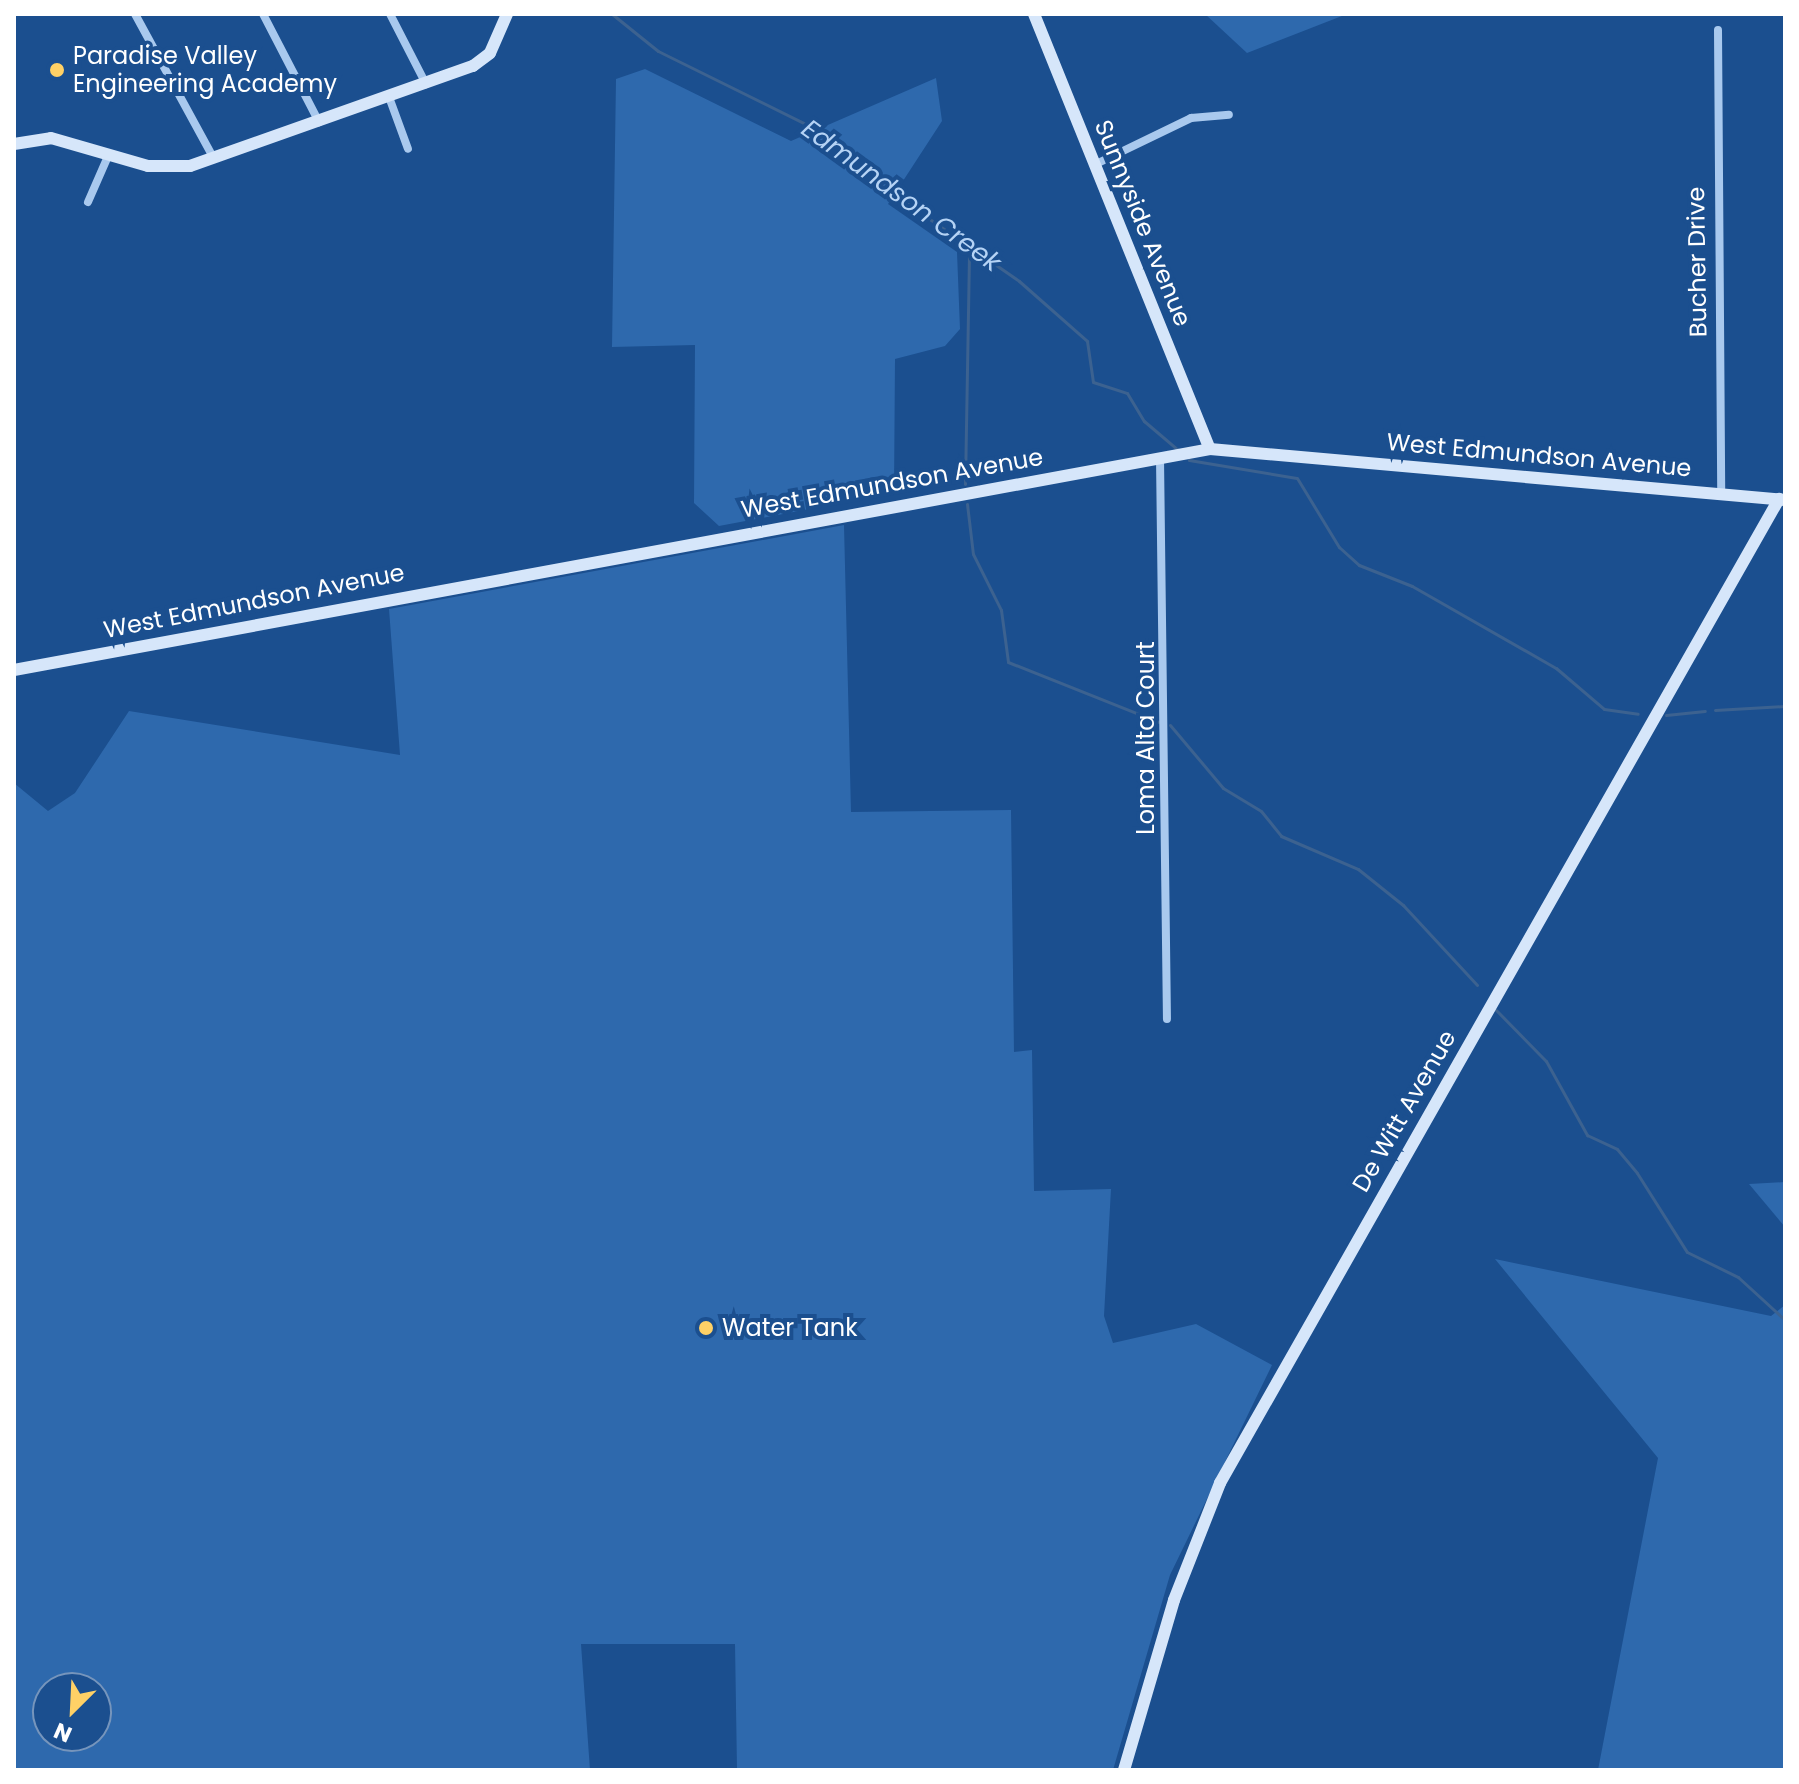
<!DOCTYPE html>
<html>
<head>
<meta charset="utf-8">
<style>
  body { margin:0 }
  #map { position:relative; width:1799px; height:1784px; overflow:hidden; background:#1b4f8f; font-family:Poppins,sans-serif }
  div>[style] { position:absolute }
  .green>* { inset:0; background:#2e69ad }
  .stream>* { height:3px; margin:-1.5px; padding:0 1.5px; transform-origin:1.5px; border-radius:1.5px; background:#3c6290 }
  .street>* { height:8px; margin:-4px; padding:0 4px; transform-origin:4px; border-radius:4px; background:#a9c9ee }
  .secondary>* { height:12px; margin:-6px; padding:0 6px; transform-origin:6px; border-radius:6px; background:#d6e6fa }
  .dots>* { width:22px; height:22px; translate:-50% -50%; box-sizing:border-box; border:4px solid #1b4f8f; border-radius:50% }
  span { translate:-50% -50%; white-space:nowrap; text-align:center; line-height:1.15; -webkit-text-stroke:8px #1b4f8f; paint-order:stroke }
  .poi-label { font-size:24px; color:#fff }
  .left { translate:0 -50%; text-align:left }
  .street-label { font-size:24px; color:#fff }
  .water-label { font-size:26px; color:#b5d3f5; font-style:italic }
  .frame { position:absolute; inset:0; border:16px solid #fff; pointer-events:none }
  .north { position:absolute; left:32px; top:1672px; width:80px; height:80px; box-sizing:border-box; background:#1b4f8f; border:2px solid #7695bc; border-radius:50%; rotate:204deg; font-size:22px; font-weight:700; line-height:32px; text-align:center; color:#fff }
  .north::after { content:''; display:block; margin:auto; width:28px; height:36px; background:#ffd166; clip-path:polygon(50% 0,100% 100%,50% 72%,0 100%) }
</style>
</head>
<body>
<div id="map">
  <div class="green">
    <i style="clip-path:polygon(1205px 14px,1347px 14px,1247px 53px)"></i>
    <i style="clip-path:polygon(645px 69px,791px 141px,936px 78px,942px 121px,888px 204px,957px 252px,960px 329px,945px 346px,895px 359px,894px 493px,719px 526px,694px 503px,695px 345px,612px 347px,616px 79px)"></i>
    <i style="clip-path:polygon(evenodd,844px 525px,851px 812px,1011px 810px,1014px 1052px,1032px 1050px,1034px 1191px,1111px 1189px,1104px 1316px,1113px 1343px,1196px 1324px,1272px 1365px,1170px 1575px,1113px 1770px,737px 1770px,735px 1644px,581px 1644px,590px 1770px,14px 1770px,14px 783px,48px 811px,75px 793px,129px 711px,400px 755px,389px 609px,844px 525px,48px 1688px,96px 1688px,96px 1736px,48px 1736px,48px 1688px)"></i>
    <i style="clip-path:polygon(1785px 1182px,1785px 1227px,1749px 1184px)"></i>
    <i style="clip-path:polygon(1495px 1259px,1771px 1316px,1785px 1305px,1785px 1770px,1598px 1770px,1658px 1458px)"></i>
  </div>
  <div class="stream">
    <i style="left:612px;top:14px;width:59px;rotate:38.8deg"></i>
    <i style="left:658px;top:51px;width:183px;rotate:26.3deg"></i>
    <i style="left:822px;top:132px;width:46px;rotate:47.6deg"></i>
    <i style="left:853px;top:166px;width:202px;rotate:34.7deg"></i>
    <i style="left:1019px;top:281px;width:91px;rotate:41.4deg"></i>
    <i style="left:1087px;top:341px;width:41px;rotate:81.7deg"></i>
    <i style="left:1093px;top:382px;width:36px;rotate:18deg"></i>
    <i style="left:1127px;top:393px;width:33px;rotate:59deg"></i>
    <i style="left:1144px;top:421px;width:45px;rotate:40.5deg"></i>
    <i style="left:1189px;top:460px;width:109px;rotate:9.5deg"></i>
    <i style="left:1297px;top:478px;width:81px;rotate:58.7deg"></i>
    <i style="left:1339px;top:547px;width:27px;rotate:42deg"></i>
    <i style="left:1359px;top:565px;width:57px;rotate:21.6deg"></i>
    <i style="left:1412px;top:586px;width:166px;rotate:29.7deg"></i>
    <i style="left:1556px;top:668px;width:63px;rotate:40.5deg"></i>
    <i style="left:1604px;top:709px;width:34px;rotate:8deg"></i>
    <i style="left:965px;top:484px;width:236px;rotate:-89deg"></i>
    <i style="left:967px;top:504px;width:50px;rotate:83.2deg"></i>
    <i style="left:973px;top:554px;width:63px;rotate:63.4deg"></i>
    <i style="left:1001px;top:610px;width:52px;rotate:82.3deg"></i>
    <i style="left:1008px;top:662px;width:162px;rotate:21.7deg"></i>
    <i style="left:1715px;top:710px;width:70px;rotate:-3.3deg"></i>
    <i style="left:1666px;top:715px;width:39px;rotate:-6deg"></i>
    <i style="left:1170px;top:725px;width:82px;rotate:49.9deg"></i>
    <i style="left:1223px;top:788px;width:44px;rotate:31.2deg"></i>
    <i style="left:1261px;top:811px;width:32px;rotate:51deg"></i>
    <i style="left:1281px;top:836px;width:84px;rotate:23.2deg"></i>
    <i style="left:1358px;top:869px;width:58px;rotate:38.7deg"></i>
    <i style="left:1403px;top:905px;width:109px;rotate:47.2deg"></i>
    <i style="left:1496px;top:1010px;width:71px;rotate:45.6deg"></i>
    <i style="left:1546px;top:1061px;width:85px;rotate:61deg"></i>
    <i style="left:1587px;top:1135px;width:33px;rotate:25deg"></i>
    <i style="left:1617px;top:1149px;width:31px;rotate:50deg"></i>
    <i style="left:1637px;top:1173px;width:93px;rotate:57.7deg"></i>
    <i style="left:1687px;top:1252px;width:57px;rotate:26.1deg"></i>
    <i style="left:1738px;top:1277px;width:64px;rotate:42.5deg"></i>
  </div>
  <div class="street">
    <i style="left:135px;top:14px;width:165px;rotate:61.4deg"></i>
    <i style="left:263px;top:14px;width:122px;rotate:62.6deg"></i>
    <i style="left:390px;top:14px;width:79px;rotate:62.8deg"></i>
    <i style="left:1718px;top:30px;width:463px;rotate:89.6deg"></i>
    <i style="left:389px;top:97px;width:55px;rotate:69.9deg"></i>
    <i style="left:1096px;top:164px;width:106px;rotate:-25.8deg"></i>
    <i style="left:1191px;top:118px;width:38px;rotate:-5deg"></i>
    <i style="left:88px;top:202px;width:52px;rotate:-66.4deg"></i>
    <i style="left:1160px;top:458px;width:561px;rotate:89.29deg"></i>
  </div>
  <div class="secondary">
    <i style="left:1034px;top:14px;width:469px;rotate:68deg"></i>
    <i style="left:14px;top:144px;width:37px;rotate:-9deg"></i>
    <i style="left:51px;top:138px;width:101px;rotate:16.1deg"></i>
    <i style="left:148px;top:166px;width:42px"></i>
    <i style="left:190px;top:166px;width:300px;rotate:-19.5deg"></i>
    <i style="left:473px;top:66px;width:21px;rotate:-37deg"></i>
    <i style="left:490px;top:53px;width:43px;rotate:-66.4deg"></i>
    <i style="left:14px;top:670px;width:1216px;rotate:-10.47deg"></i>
    <i style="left:1210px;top:449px;width:577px;rotate:5.07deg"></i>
    <i style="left:1124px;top:1770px;width:177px;rotate:-73.6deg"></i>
    <i style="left:1174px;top:1600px;width:126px;rotate:-68.5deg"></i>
    <i style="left:1220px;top:1483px;width:1132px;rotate:-60.4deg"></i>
  </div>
  <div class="dots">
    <i style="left:57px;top:70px;background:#ffd166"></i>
    <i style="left:706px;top:1328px;background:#ffd166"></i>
  </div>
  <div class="poi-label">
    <span class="left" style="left:73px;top:70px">Paradise Valley<br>Engineering Academy</span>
    <span class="left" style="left:722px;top:1328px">Water Tank</span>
  </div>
  <div class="street-label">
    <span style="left:1143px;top:223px;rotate:68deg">Sunnyside Avenue</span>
    <span style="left:1697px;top:262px;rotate:-91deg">Bucher Drive</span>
    <span style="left:1539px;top:455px;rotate:5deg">West Edmundson Avenue</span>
    <span style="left:892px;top:483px;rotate:-10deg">West Edmundson Avenue</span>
    <span style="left:254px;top:601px;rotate:-11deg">West Edmundson Avenue</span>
    <span style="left:1146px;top:738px;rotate:-90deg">Loma Alta Court</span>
    <span style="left:1404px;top:1111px;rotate:-60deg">De Witt Avenue</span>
  </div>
  <div class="water-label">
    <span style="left:901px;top:196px;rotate:36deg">Edmundson Creek</span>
  </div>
  <div class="frame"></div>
  <div class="north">N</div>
</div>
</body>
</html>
